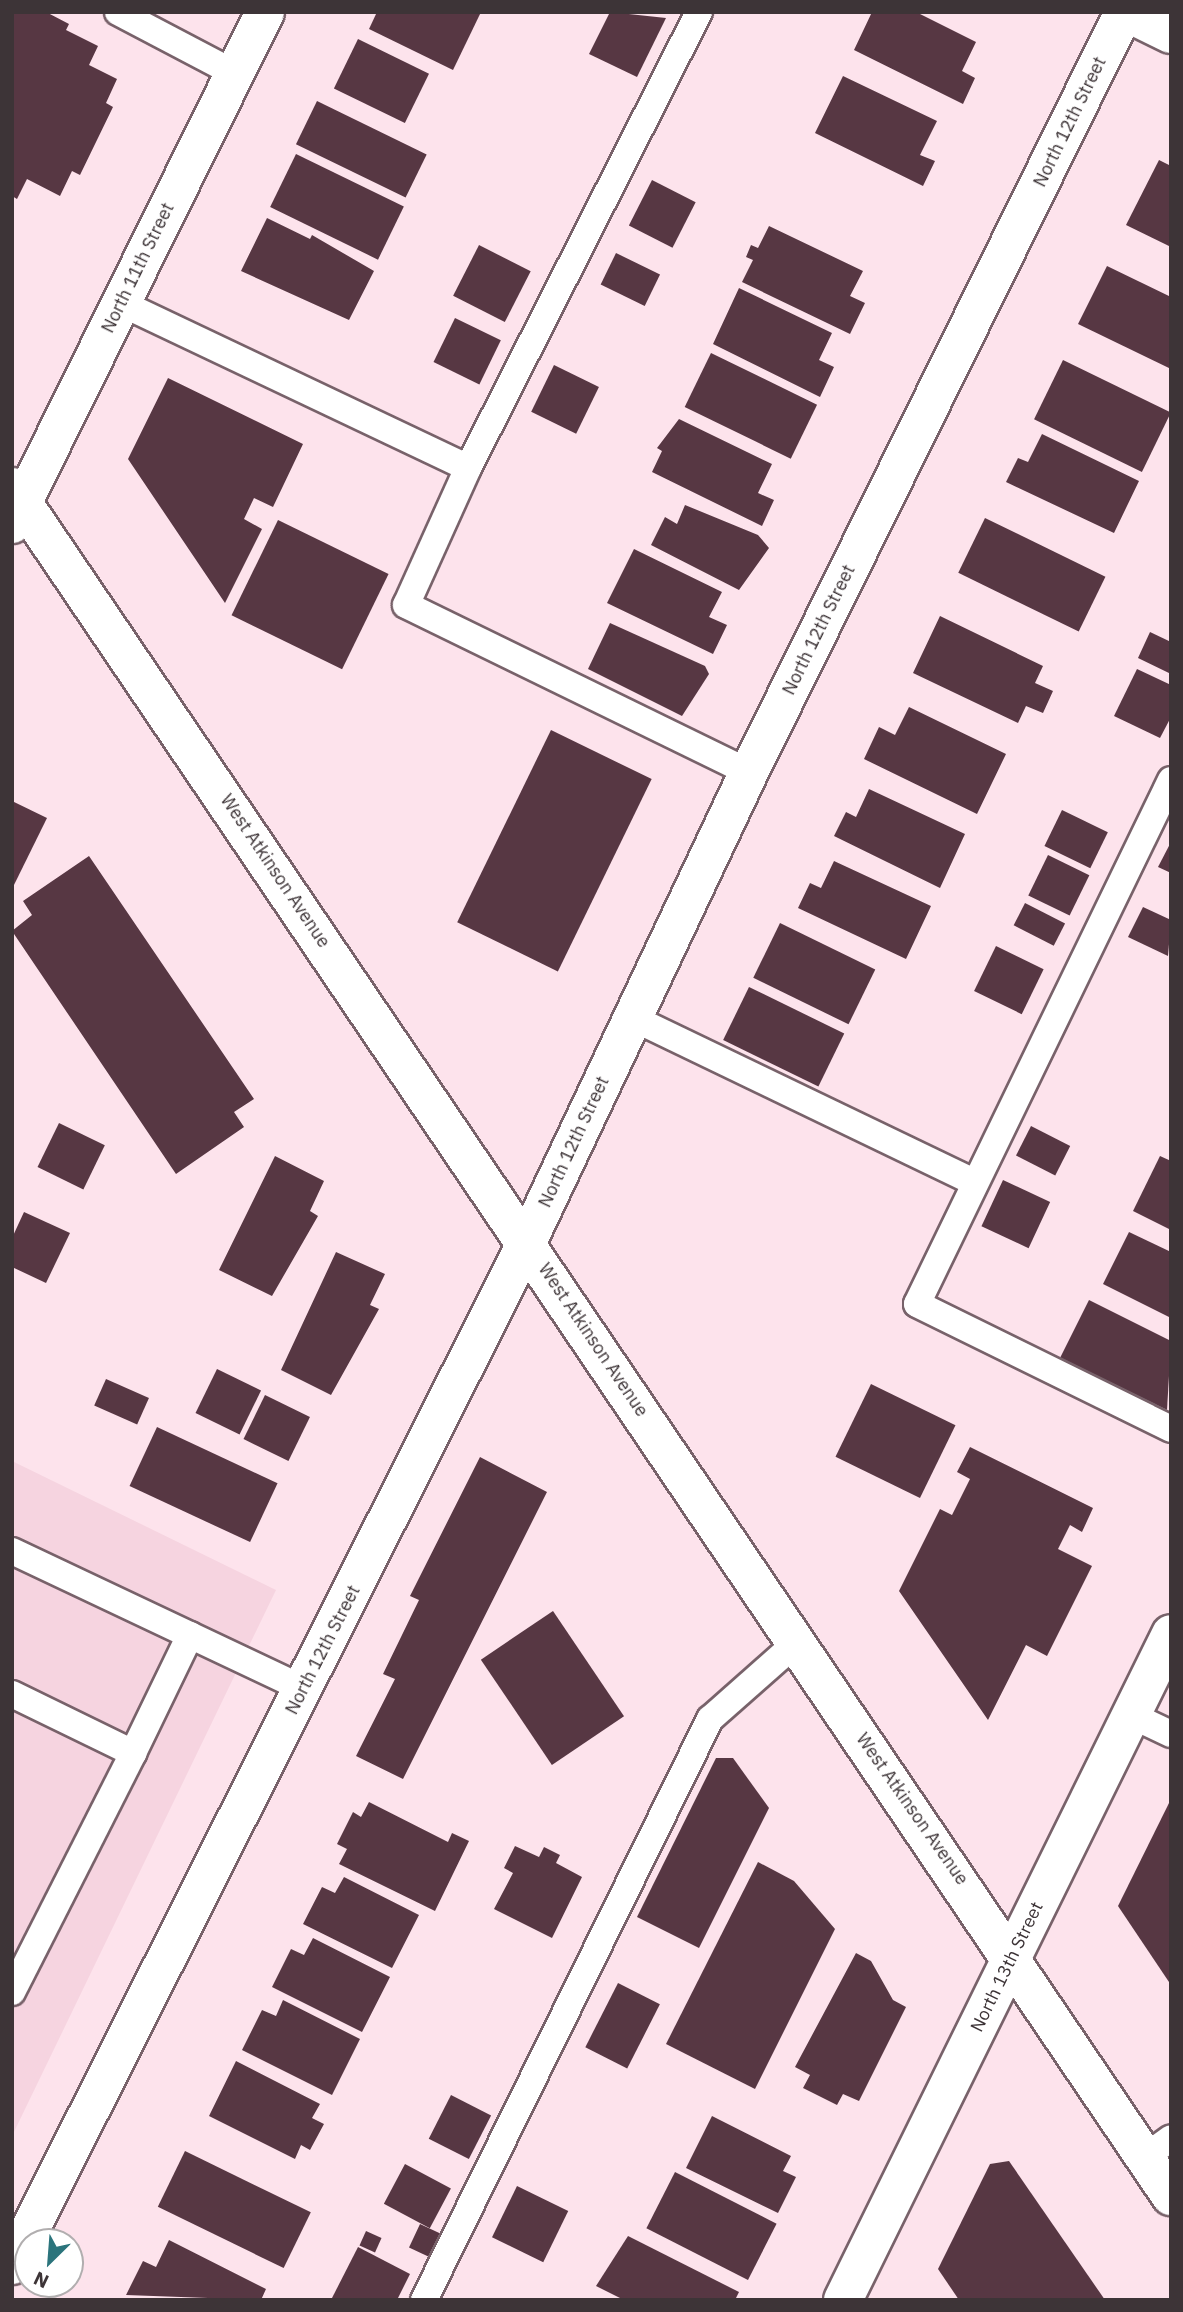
<!DOCTYPE html>
<html>
<head>
<meta charset="utf-8">
<style>
  body { margin:0 }
  #map { position:relative; width:1183px; height:2312px; overflow:hidden; background:#fde3ec; font-family:"IBM Plex Sans",sans-serif }
  div>[style] { position:absolute }
  .built>* { inset:0; background:#f6d4e0 }
  .building>* { inset:0; background:#573743; transform-origin:0 0 }
  .roads { filter:drop-shadow(2px 0 #78626a) drop-shadow(-2px 0 #78626a) drop-shadow(0 2px #78626a) drop-shadow(0 -2px #78626a) }
  .service>* { height:26px; margin:-13px; padding:0 13px; transform-origin:13px; border-radius:13px; background:#fff }
  .minor>* { height:38px; margin:-19px; padding:0 19px; transform-origin:19px; border-radius:19px; background:#fff }
  .tertiary>* { height:38px; margin:-19px; padding:0 19px; transform-origin:19px; border-radius:19px; background:#fff }
  span { translate:-50% -50%; white-space:nowrap; text-align:center; line-height:1.15; -webkit-text-stroke:7px #fff; paint-order:stroke }
  .street-label { font-size:18px; color:#3d3437 }
  .frame { position:absolute; inset:0; border:14px solid #3d3437; pointer-events:none }
  .north { position:absolute; left:14px; top:2228px; width:70px; height:70px; box-sizing:border-box; background:#fff; border:2px solid #b1aeaf; border-radius:50%; rotate:205deg; font-size:19px; font-weight:700; line-height:28px; text-align:center; color:#3d3437 }
  .north::after { content:''; display:block; margin:auto; width:24px; height:32px; background:#2b747c; clip-path:polygon(50% 0,100% 100%,50% 72%,0 100%) }
</style>
</head>
<body>
<div id="map">
  <div class="built">
    <i style="clip-path:polygon(12px 1461px,276px 1590px,12px 2136px)"></i>
  </div>
  <div class="building">
    <i style="clip-path:polygon(12px 12px,46px 12px,69px 24px,66px 30px,98px 46px,89px 65px,117px 79px,106px 103px,113px 107px,80px 175px,72px 171px,60px 196px,27px 179px,17px 199px,12px 196px)"></i>
    <i style="clip-path:polygon(377px 12px,481px 12px,453px 70px,369px 29px)"></i>
    <i style="clip-path:polygon(610px 12px,666px 18px,637px 77px,589px 54px)"></i>
    <i style="clip-path:polygon(872px 12px,916px 12px,976px 42px,962px 71px,975px 78px,963px 104px,854px 50px)"></i>
    <i style="left:358px;top:39px;width:79px;height:55px;rotate:26deg"></i>
    <i style="clip-path:polygon(843px 76px,937px 121px,920px 155px,935px 161px,923px 186px,815px 133px)"></i>
    <i style="left:317px;top:101px;width:122px;height:48px;rotate:26deg"></i>
    <i style="left:296px;top:154px;width:120px;height:59px;rotate:26deg"></i>
    <i style="clip-path:polygon(1159px 160px,1171px 166px,1171px 247px,1126px 225px)"></i>
    <i style="left:652px;top:180px;width:49px;height:51px;rotate:27deg"></i>
    <i style="clip-path:polygon(267px 218px,310px 239px,312px 235px,374px 271px,349px 320px,241px 271px)"></i>
    <i style="clip-path:polygon(769px 226px,863px 271px,850px 296px,865px 303px,850px 334px,742px 282px,753px 260px,746px 257px,751px 245px,758px 248px)"></i>
    <i style="left:479px;top:245px;width:58px;height:57px;rotate:27deg"></i>
    <i style="left:616px;top:253px;width:49px;height:35px;rotate:26deg"></i>
    <i style="clip-path:polygon(1107px 266px,1171px 297px,1171px 369px,1078px 324px)"></i>
    <i style="clip-path:polygon(739px 288px,832px 333px,819px 360px,834px 367px,820px 397px,713px 344px)"></i>
    <i style="left:455px;top:318px;width:51px;height:49px;rotate:26deg"></i>
    <i style="left:711px;top:353px;width:118px;height:60px;rotate:26deg"></i>
    <i style="left:1063px;top:360px;width:120px;height:66px;rotate:26deg"></i>
    <i style="left:554px;top:365px;width:50px;height:52px;rotate:26deg"></i>
    <i style="clip-path:polygon(168px 378px,303px 444px,273px 507px,254px 498px,244px 519px,262px 529px,225px 603px,128px 459px)"></i>
    <i style="clip-path:polygon(679px 419px,772px 464px,758px 493px,774px 500px,762px 526px,652px 472px,662px 451px,657px 448px)"></i>
    <i style="clip-path:polygon(1042px 434px,1139px 481px,1114px 533px,1006px 482px,1018px 458px,1028px 462px)"></i>
    <i style="clip-path:polygon(685px 505px,758px 535px,769px 548px,739px 590px,651px 545px,665px 517px,677px 524px)"></i>
    <i style="left:985px;top:518px;width:134px;height:61px;rotate:26deg"></i>
    <i style="left:278px;top:520px;width:123px;height:106px;rotate:26deg"></i>
    <i style="clip-path:polygon(634px 549px,722px 592px,709px 617px,727px 625px,713px 654px,607px 603px)"></i>
    <i style="clip-path:polygon(940px 616px,1043px 666px,1035px 683px,1053px 691px,1043px 713px,1026px 706px,1018px 723px,913px 673px)"></i>
    <i style="clip-path:polygon(610px 623px,705px 666px,709px 674px,682px 716px,588px 669px)"></i>
    <i style="clip-path:polygon(1150px 632px,1171px 642px,1171px 674px,1138px 658px)"></i>
    <i style="clip-path:polygon(1137px 669px,1171px 685px,1171px 717px,1160px 738px,1114px 716px)"></i>
    <i style="clip-path:polygon(909px 707px,1006px 754px,977px 814px,864px 759px,879px 727px,895px 735px)"></i>
    <i style="left:551px;top:730px;width:112px;height:214px;rotate:26deg"></i>
    <i style="clip-path:polygon(869px 789px,965px 834px,940px 888px,834px 836px,846px 812px,856px 817px)"></i>
    <i style="clip-path:polygon(12px 801px,47px 818px,12px 889px)"></i>
    <i style="left:1062px;top:810px;width:51px;height:40px;rotate:26deg"></i>
    <i style="clip-path:polygon(1171px 842px,1171px 873px,1158px 867px)"></i>
    <i style="left:1048px;top:855px;width:46px;height:45px;rotate:26deg"></i>
    <i style="clip-path:polygon(89px 856px,254px 1099px,234px 1112px,244px 1127px,176px 1174px,12px 931px,32px 915px,23px 901px)"></i>
    <i style="clip-path:polygon(834px 861px,931px 906px,906px 959px,798px 908px,810px 883px,821px 888px)"></i>
    <i style="left:1025px;top:903px;width:45px;height:25px;rotate:27deg"></i>
    <i style="clip-path:polygon(1143px 907px,1171px 920px,1168px 956px,1128px 937px)"></i>
    <i style="left:780px;top:923px;width:106px;height:61px;rotate:26deg"></i>
    <i style="left:996px;top:946px;width:53px;height:50px;rotate:26deg"></i>
    <i style="left:749px;top:987px;width:106px;height:59px;rotate:26deg"></i>
    <i style="left:59px;top:1123px;width:51px;height:49px;rotate:26deg"></i>
    <i style="left:1031px;top:1126px;width:44px;height:33px;rotate:27deg"></i>
    <i style="clip-path:polygon(275px 1156px,324px 1181px,310px 1211px,318px 1216px,272px 1296px,219px 1270px)"></i>
    <i style="clip-path:polygon(1160px 1156px,1171px 1161px,1171px 1230px,1133px 1211px)"></i>
    <i style="left:1003px;top:1180px;width:52px;height:51px;rotate:25deg"></i>
    <i style="clip-path:polygon(24px 1212px,70px 1233px,46px 1283px,12px 1267px,12px 1238px)"></i>
    <i style="clip-path:polygon(1129px 1232px,1171px 1252px,1171px 1318px,1103px 1284px)"></i>
    <i style="clip-path:polygon(336px 1252px,385px 1274px,370px 1305px,379px 1309px,331px 1395px,281px 1370px)"></i>
    <i style="clip-path:polygon(1089px 1300px,1171px 1341px,1167px 1410px,1060px 1358px)"></i>
    <i style="left:217px;top:1369px;width:49px;height:49px;rotate:26deg"></i>
    <i style="left:106px;top:1379px;width:47px;height:29px;rotate:24deg"></i>
    <i style="left:871px;top:1384px;width:94px;height:81px;rotate:26deg"></i>
    <i style="left:265px;top:1395px;width:50px;height:49px;rotate:26deg"></i>
    <i style="left:157px;top:1427px;width:133px;height:65px;rotate:25deg"></i>
    <i style="clip-path:polygon(970px 1447px,1093px 1508px,1082px 1532px,1070px 1525px,1058px 1549px,1092px 1566px,1047px 1656px,1026px 1645px,988px 1720px,899px 1591px,940px 1509px,952px 1515px,970px 1479px,957px 1472px)"></i>
    <i style="clip-path:polygon(480px 1457px,547px 1492px,403px 1779px,356px 1756px,395px 1679px,383px 1674px,419px 1600px,410px 1596px)"></i>
    <i style="left:553px;top:1611px;width:127px;height:87px;rotate:56deg"></i>
    <i style="clip-path:polygon(716px 1758px,733px 1758px,769px 1808px,699px 1948px,637px 1917px)"></i>
    <i style="clip-path:polygon(1171px 1799px,1171px 1985px,1118px 1906px)"></i>
    <i style="clip-path:polygon(369px 1802px,448px 1842px,452px 1833px,469px 1841px,435px 1911px,339px 1864px,347px 1849px,337px 1844px,353px 1812px,361px 1817px)"></i>
    <i style="clip-path:polygon(515px 1846px,539px 1857px,544px 1847px,560px 1855px,556px 1863px,582px 1877px,552px 1938px,494px 1909px,513px 1873px,504px 1868px)"></i>
    <i style="clip-path:polygon(758px 1862px,794px 1881px,835px 1929px,755px 2089px,666px 2044px)"></i>
    <i style="clip-path:polygon(344px 1877px,419px 1915px,392px 1968px,303px 1924px,322px 1887px,335px 1893px)"></i>
    <i style="clip-path:polygon(313px 1938px,390px 1977px,362px 2032px,272px 1987px,291px 1949px,304px 1955px)"></i>
    <i style="clip-path:polygon(856px 1953px,871px 1961px,893px 2000px,906px 2007px,859px 2101px,843px 2094px,837px 2105px,803px 2088px,810px 2075px,795px 2067px)"></i>
    <i style="left:618px;top:1983px;width:47px;height:72px;rotate:27deg"></i>
    <i style="clip-path:polygon(283px 2000px,360px 2039px,332px 2095px,242px 2050px,262px 2010px,276px 2016px)"></i>
    <i style="clip-path:polygon(236px 2061px,320px 2104px,312px 2118px,324px 2124px,310px 2150px,301px 2145px,295px 2159px,209px 2116px)"></i>
    <i style="left:451px;top:2095px;width:45px;height:49px;rotate:27deg"></i>
    <i style="clip-path:polygon(712px 2116px,791px 2156px,783px 2171px,796px 2177px,778px 2213px,686px 2168px)"></i>
    <i style="left:185px;top:2151px;width:140px;height:62px;rotate:26deg"></i>
    <i style="clip-path:polygon(1009px 2161px,1105px 2300px,959px 2300px,938px 2269px,990px 2164px)"></i>
    <i style="left:405px;top:2164px;width:52px;height:45px;rotate:28deg"></i>
    <i style="left:675px;top:2172px;width:114px;height:63px;rotate:27deg"></i>
    <i style="left:517px;top:2186px;width:57px;height:57px;rotate:26deg"></i>
    <i style="left:420px;top:2224px;width:23px;height:26px;rotate:25deg"></i>
    <i style="left:366px;top:2231px;width:17px;height:16px;rotate:24deg"></i>
    <i style="clip-path:polygon(628px 2236px,739px 2292px,735px 2300px,624px 2300px,596px 2286px)"></i>
    <i style="clip-path:polygon(169px 2240px,266px 2289px,261px 2300px,126px 2295px,143px 2261px,156px 2267px)"></i>
    <i style="clip-path:polygon(358px 2247px,410px 2274px,397px 2300px,332px 2298px)"></i>
  </div>
  <div class="roads">
    <div class="service">
      <i style="left:118px;top:12px;width:131px;rotate:27.7deg"></i>
      <i style="left:699px;top:12px;width:511px;rotate:116.87deg"></i>
      <i style="left:468px;top:468px;width:150px;rotate:114.3deg"></i>
      <i style="left:406px;top:605px;width:381px;rotate:26deg"></i>
      <i style="left:121px;top:303px;width:384px;rotate:25.4deg"></i>
      <i style="left:1171px;top:780px;width:582px;rotate:115.86deg"></i>
      <i style="left:917px;top:1304px;width:283px;rotate:26.2deg"></i>
      <i style="left:633px;top:1018px;width:378px;rotate:25.7deg"></i>
      <i style="left:12px;top:1551px;width:323px;rotate:25.3deg"></i>
      <i style="left:12px;top:1694px;width:135px;rotate:26deg"></i>
      <i style="left:133px;top:1753px;width:131px;rotate:-64.2deg"></i>
      <i style="left:1131px;top:1715px;width:44px;rotate:25.4deg"></i>
      <i style="left:12px;top:1992px;width:268px;rotate:-63.1deg"></i>
      <i style="left:1145px;top:2157px;width:32px;rotate:-36deg"></i>
      <i style="left:424px;top:2300px;width:648px;rotate:-63.79deg"></i>
      <i style="left:710px;top:1719px;width:115px;rotate:-41.5deg"></i>
    </div>
    <div class="minor">
      <i style="left:1126px;top:12px;width:50px;rotate:26.1deg"></i>
      <i style="left:12px;top:524px;width:571px;rotate:-63.7deg"></i>
      <i style="left:12px;top:2265px;width:1145px;rotate:-63.28deg"></i>
      <i style="left:527px;top:1242px;width:520px;rotate:-64.72deg"></i>
      <i style="left:749px;top:772px;width:847px;rotate:-63.74deg"></i>
      <i style="left:843px;top:2300px;width:742px;rotate:-63.78deg"></i>
    </div>
    <div class="tertiary">
      <i style="left:12px;top:487px;width:2065px;rotate:55.86deg"></i>
    </div>
  </div>
  <div class="street-label">
    <span style="left:1070px;top:122px;rotate:-64deg">North 12th Street</span>
    <span style="left:138px;top:268px;rotate:-64deg">North 11th Street</span>
    <span style="left:819px;top:630px;rotate:-64deg">North 12th Street</span>
    <span style="left:275px;top:871px;rotate:56deg">West Atkinson Avenue</span>
    <span style="left:574px;top:1142px;rotate:-65deg">North 12th Street</span>
    <span style="left:593px;top:1340px;rotate:56deg">West Atkinson Avenue</span>
    <span style="left:323px;top:1650px;rotate:-63deg">North 12th Street</span>
    <span style="left:912px;top:1809px;rotate:55deg">West Atkinson Avenue</span>
    <span style="left:1007px;top:1967px;rotate:-64deg">North 13th Street</span>
  </div>
  <div class="frame"></div>
  <div class="north">N</div>
</div>
</body>
</html>
